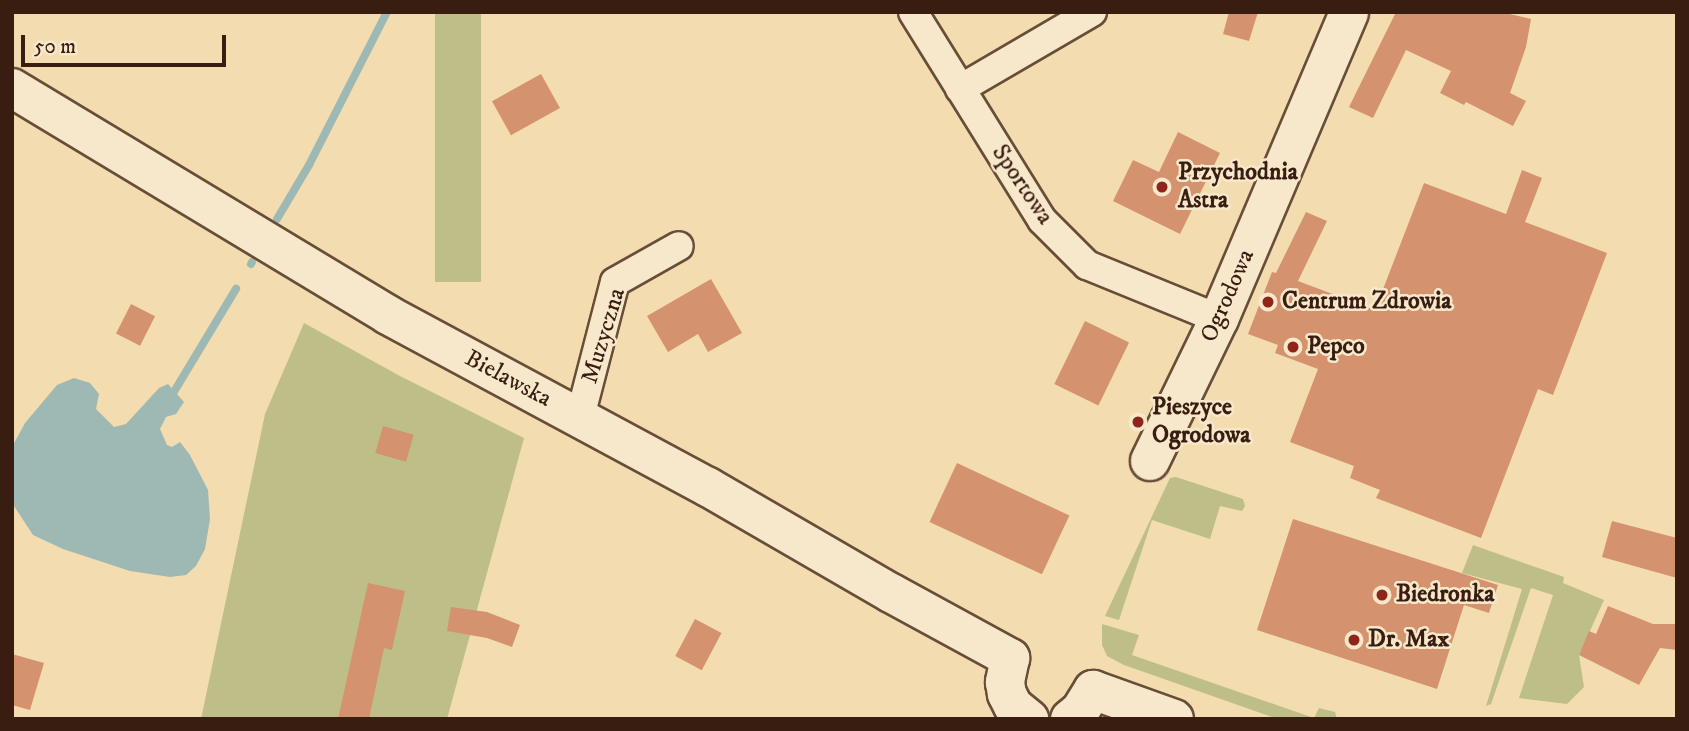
<!DOCTYPE html>
<html>
<head>
<meta charset="utf-8">
<style>
  body { margin:0 }
  #map { position:relative; width:1689px; height:731px; overflow:hidden; background:#f3dcaf; font-family:"IM FELL DW Pica",serif }
  div>[style] { position:absolute }
  .green>* { inset:0; background:#bebf88; transform-origin:0 0 }
  .water>* { inset:0; background:#9eb9b4 }
  .stream>* { height:8px; margin:-4px; padding:0 4px; transform-origin:4px; border-radius:4px; background:#9eb9b4 }
  .building>* { inset:0; background:#d4926f; transform-origin:0 0 }
  .roads { filter:drop-shadow(2px 0 #684d38) drop-shadow(-2px 0 #684d38) drop-shadow(0 2px #684d38) drop-shadow(0 -2px #684d38) }
  .street>* { height:28px; margin:-14px; padding:0 14px; transform-origin:14px; border-radius:14px; background:#f7e8cb }
  .secondary>* { height:38px; margin:-19px; padding:0 19px; transform-origin:19px; border-radius:19px; background:#f7e8cb }
  .dots>* { width:19px; height:19px; translate:-50% -50%; box-sizing:border-box; border:4px solid #f7e8cb; border-radius:50% }
  span { translate:-50% -50%; white-space:nowrap; text-align:center; line-height:1.15; -webkit-text-stroke:5px #f7e8cb; paint-order:stroke }
  .poi-label { font-size:24px; color:#391d11; font-weight:700 }
  .left { translate:0 -50%; text-align:left }
  .street-label { font-size:24px; color:#391d11 }
  .frame { position:absolute; inset:0; border:14px solid #391d11; pointer-events:none }
  .scale { position:absolute; left:21px; top:35px; width:205px; height:32px; box-sizing:border-box; border:4px solid #391d11; border-top:0; padding-left:9px; font-size:21px; line-height:24px; white-space:nowrap; color:#391d11; -webkit-text-stroke:5px #f7e8cb; paint-order:stroke }
</style>
</head>
<body>
<div id="map">
  <div class="green">
    <i style="left:435px;top:12px;width:46px;height:270px"></i>
    <i style="clip-path:polygon(304px 323px,400px 376px,524px 438px,447px 719px,201px 719px,265px 414px)"></i>
    <i style="clip-path:polygon(1176px 477px,1243px 499px,1245px 506px,1242px 511px,1220px 506px,1210px 539px,1152px 520px,1119px 620px,1105px 616px,1170px 478px)"></i>
    <i style="clip-path:polygon(1473px 545px,1564px 577px,1563px 583px,1604px 600px,1579px 655px,1584px 687px,1567px 704px,1519px 698px,1553px 595px,1531px 588px,1491px 704px,1486px 706px,1522px 589px,1462px 573px)"></i>
    <i style="clip-path:polygon(1102px 624px,1139px 635px,1132px 655px,1314px 718px,1319px 708px,1335px 712px,1337px 719px,1278px 719px,1124px 665px,1107px 656px,1102px 645px)"></i>
  </div>
  <div class="water">
    <i style="clip-path:polygon(74px 378px,90px 383px,99px 394px,96px 409px,114px 427px,126px 424px,159px 388px,168px 384px,184px 402px,176px 414px,166px 417px,160px 429px,167px 445px,172px 447px,180px 442px,190px 455px,208px 490px,210px 519px,205px 549px,196px 566px,186px 575px,170px 577px,130px 571px,63px 549px,33px 535px,12px 503px,12px 447px,25px 423px,57px 385px)"></i>
  </div>
  <div class="stream">
    <i style="left:277px;top:219px;width:63px;rotate:-59.3deg"></i>
    <i style="left:309px;top:165px;width:172px;rotate:-63deg"></i>
    <i style="left:251px;top:264px;width:2px;rotate:-63deg"></i>
    <i style="left:169px;top:400px;width:130px;rotate:-58.9deg"></i>
  </div>
  <div class="building">
    <i style="clip-path:polygon(1229px 12px,1258px 12px,1249px 41px,1223px 34px)"></i>
    <i style="clip-path:polygon(1396px 12px,1501px 12px,1531px 19px,1526px 47px,1510px 93px,1526px 101px,1513px 126px,1466px 102px,1464px 105px,1440px 93px,1451px 71px,1406px 50px,1373px 118px,1349px 107px)"></i>
    <i style="left:541px;top:74px;width:39px;height:56px;rotate:61deg"></i>
    <i style="clip-path:polygon(1178px 132px,1220px 153px,1180px 234px,1113px 201px,1133px 160px,1159px 172px)"></i>
    <i style="clip-path:polygon(1522px 170px,1542px 178px,1525px 222px,1607px 253px,1553px 395px,1538px 389px,1481px 538px,1376px 498px,1380px 490px,1350px 478px,1354px 466px,1290px 442px,1318px 369px,1275px 353px,1278px 345px,1248px 334px,1272px 272px,1276px 273px,1306px 212px,1327px 221px,1298px 281px,1375px 310px,1424px 183px,1506px 214px)"></i>
    <i style="clip-path:polygon(711px 279px,742px 333px,708px 352px,698px 334px,668px 352px,647px 316px)"></i>
    <i style="left:131px;top:304px;width:27px;height:33px;rotate:27deg"></i>
    <i style="left:1085px;top:321px;width:49px;height:70px;rotate:26deg"></i>
    <i style="left:383px;top:426px;width:32px;height:28px;rotate:16deg"></i>
    <i style="left:957px;top:463px;width:124px;height:65px;rotate:25deg"></i>
    <i style="clip-path:polygon(1293px 519px,1498px 585px,1489px 613px,1464px 605px,1437px 689px,1257px 630px)"></i>
    <i style="clip-path:polygon(1612px 521px,1677px 538px,1677px 578px,1602px 557px)"></i>
    <i style="clip-path:polygon(368px 583px,405px 591px,392px 650px,384px 648px,369px 719px,338px 719px)"></i>
    <i style="clip-path:polygon(1608px 606px,1653px 624px,1677px 624px,1677px 650px,1660px 648px,1639px 685px,1579px 655px,1589px 631px,1596px 634px)"></i>
    <i style="clip-path:polygon(451px 607px,487px 612px,520px 625px,512px 647px,487px 638px,447px 631px)"></i>
    <i style="left:695px;top:619px;width:30px;height:42px;rotate:28deg"></i>
    <i style="clip-path:polygon(12px 654px,44px 663px,30px 710px,12px 705px)"></i>
  </div>
  <div class="roads">
    <div class="street">
      <i style="left:913px;top:12px;width:245px;rotate:58.2deg"></i>
      <i style="left:1042px;top:220px;width:64px;rotate:45deg"></i>
      <i style="left:1087px;top:265px;width:143px;rotate:22.2deg"></i>
      <i style="left:960px;top:89px;width:153px;rotate:-30.3deg"></i>
      <i style="left:580px;top:417px;width:139px;rotate:-75.5deg"></i>
      <i style="left:615px;top:282px;width:73px;rotate:-29.4deg"></i>
    </div>
    <div class="secondary">
      <i style="left:12px;top:88px;width:439px;rotate:31.1deg"></i>
      <i style="left:388px;top:315px;width:363px;rotate:28.3deg"></i>
      <i style="left:708px;top:487px;width:211px;rotate:30.1deg"></i>
      <i style="left:891px;top:593px;width:136px;rotate:28.6deg"></i>
      <i style="left:1010px;top:658px;width:25px;rotate:102deg"></i>
      <i style="left:1005px;top:682px;width:12px;rotate:81deg"></i>
      <i style="left:1007px;top:694px;width:13px;rotate:63deg"></i>
      <i style="left:1013px;top:706px;width:21px;rotate:39deg"></i>
      <i style="left:1150px;top:461px;width:158px;rotate:-64.1deg"></i>
      <i style="left:1219px;top:319px;width:333px;rotate:-67deg"></i>
      <i style="left:1070px;top:719px;width:13px;rotate:-39deg"></i>
      <i style="left:1080px;top:711px;width:25px;rotate:-58deg"></i>
      <i style="left:1093px;top:690px;width:86px;rotate:19.7deg"></i>
    </div>
  </div>
  <div class="dots">
    <i style="left:1162px;top:187px;background:#8f2418"></i>
    <i style="left:1268px;top:302px;background:#8f2418"></i>
    <i style="left:1293px;top:347px;background:#8f2418"></i>
    <i style="left:1138px;top:422px;background:#8f2418"></i>
    <i style="left:1382px;top:595px;background:#8f2418"></i>
    <i style="left:1354px;top:640px;background:#8f2418"></i>
  </div>
  <div class="poi-label">
    <span class="left" style="left:1178px;top:187px">Przychodnia<br>Astra</span>
    <span class="left" style="left:1282px;top:302px">Centrum Zdrowia</span>
    <span class="left" style="left:1307px;top:347px">Pepco</span>
    <span class="left" style="left:1152px;top:422px">Pieszyce<br>Ogrodowa</span>
    <span class="left" style="left:1396px;top:595px">Biedronka</span>
    <span class="left" style="left:1368px;top:640px">Dr. Max</span>
  </div>
  <div class="street-label">
    <span style="left:1022px;top:185px;rotate:56deg">Sportowa</span>
    <span style="left:1228px;top:296px;rotate:-66deg">Ogrodowa</span>
    <span style="left:604px;top:336px;rotate:-73deg">Muzyczna</span>
    <span style="left:508px;top:379px;rotate:28deg">Bielawska</span>
  </div>
  <div class="frame"></div>
  <div class="scale">50 m</div>
</div>
</body>
</html>
